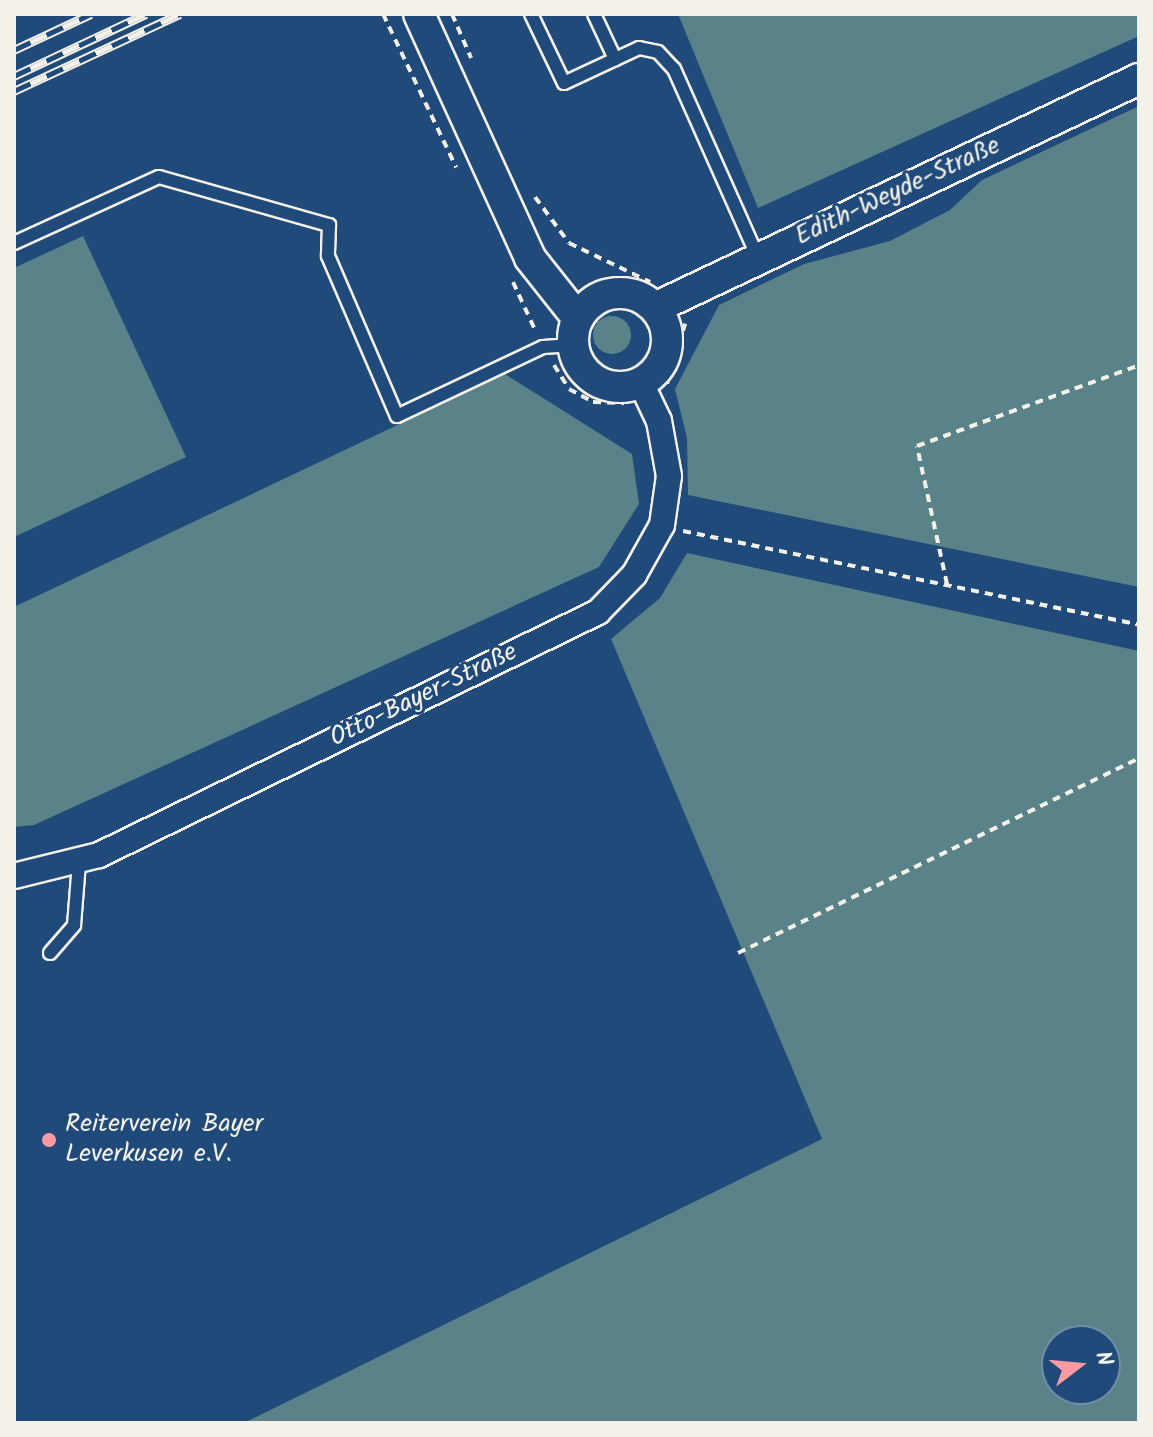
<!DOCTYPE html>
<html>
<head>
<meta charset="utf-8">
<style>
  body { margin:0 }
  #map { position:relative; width:1153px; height:1437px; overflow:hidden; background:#1f4a7a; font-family:Kalam,sans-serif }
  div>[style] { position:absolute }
  .green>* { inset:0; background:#5a8289 }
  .round { border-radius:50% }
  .path>* { height:4px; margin-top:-2px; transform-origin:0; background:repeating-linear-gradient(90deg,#f4f1e8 0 8px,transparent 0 14px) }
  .roads { filter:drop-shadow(2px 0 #f4f1e8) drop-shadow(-2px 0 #f4f1e8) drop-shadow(0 2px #f4f1e8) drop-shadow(0 -2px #f4f1e8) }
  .service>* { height:12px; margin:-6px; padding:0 6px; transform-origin:6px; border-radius:6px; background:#1f4a7a }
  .minor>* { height:24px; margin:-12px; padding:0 12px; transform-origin:12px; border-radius:12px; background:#1f4a7a }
  .tertiary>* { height:30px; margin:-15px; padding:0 15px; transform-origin:15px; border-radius:15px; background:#1f4a7a }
  .tertiary>.ring { margin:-15px; padding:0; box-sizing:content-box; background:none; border:30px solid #1f4a7a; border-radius:50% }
  .rail>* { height:9px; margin-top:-4.5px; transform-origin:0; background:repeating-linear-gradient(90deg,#1f4a7a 0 18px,#f4f1e8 0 36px); box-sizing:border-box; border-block:2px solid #f4f1e8 }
  .dots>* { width:22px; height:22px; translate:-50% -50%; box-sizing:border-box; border:4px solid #1f4a7a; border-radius:50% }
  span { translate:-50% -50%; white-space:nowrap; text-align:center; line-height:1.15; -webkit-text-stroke:6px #1f4a7a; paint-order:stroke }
  .street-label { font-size:26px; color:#f4f1e8 }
  .poi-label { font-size:26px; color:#f4f1e8 }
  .left { translate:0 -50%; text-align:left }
  .frame { position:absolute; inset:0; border:16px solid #f4f1e8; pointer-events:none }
  .north { position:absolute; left:1041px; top:1325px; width:80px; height:80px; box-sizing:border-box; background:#1f4a7a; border:2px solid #748da6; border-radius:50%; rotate:74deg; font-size:22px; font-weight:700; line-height:32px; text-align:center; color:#f4f1e8 }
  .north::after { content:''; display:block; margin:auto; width:28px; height:36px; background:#ff9aa2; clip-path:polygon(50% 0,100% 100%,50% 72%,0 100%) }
</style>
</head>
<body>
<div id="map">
  <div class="green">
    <i style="clip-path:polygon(678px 14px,1139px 14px,1139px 36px,758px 208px)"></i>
    <i style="clip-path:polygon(1139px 106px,1139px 587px,688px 495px,687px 438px,675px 389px,719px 305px,804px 264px,890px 241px,950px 210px,982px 180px)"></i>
    <i style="clip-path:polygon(83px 236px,186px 457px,14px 537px,14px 268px)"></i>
    <i class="round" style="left:593px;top:316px;width:38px;height:38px"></i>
    <i style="clip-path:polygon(505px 374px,632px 454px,639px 504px,599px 567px,34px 825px,14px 827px,14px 607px)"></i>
    <i style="clip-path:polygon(evenodd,687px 553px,1139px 651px,1139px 1423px,244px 1423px,822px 1139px,611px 639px,660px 598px,687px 553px,1057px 1341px,1105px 1341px,1105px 1389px,1057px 1389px,1057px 1341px)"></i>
  </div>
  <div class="path">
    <i style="left:383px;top:14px;width:170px;rotate:64.5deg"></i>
    <i style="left:452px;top:14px;width:48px;rotate:66.6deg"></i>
    <i style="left:535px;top:197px;width:57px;rotate:53.5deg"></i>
    <i style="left:569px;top:243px;width:90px;rotate:25.7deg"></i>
    <i style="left:513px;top:282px;width:55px;rotate:65.3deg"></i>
    <i style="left:554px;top:365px;width:28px;rotate:58deg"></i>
    <i style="left:569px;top:389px;width:27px;rotate:28deg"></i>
    <i style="left:593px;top:402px;width:31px;rotate:2deg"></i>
    <i style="left:667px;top:384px;width:63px;rotate:-73.3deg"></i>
    <i style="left:683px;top:531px;width:466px;rotate:11.6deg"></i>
    <i style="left:947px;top:584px;width:141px;rotate:-102.3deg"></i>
    <i style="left:917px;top:446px;width:236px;rotate:-20deg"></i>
    <i style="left:738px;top:953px;width:446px;rotate:-25.9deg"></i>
  </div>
  <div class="roads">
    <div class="service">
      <i style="left:531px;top:14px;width:76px;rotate:64.4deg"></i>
      <i style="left:564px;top:83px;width:83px;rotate:-25deg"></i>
      <i style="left:639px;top:48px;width:19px;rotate:12deg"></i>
      <i style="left:658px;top:52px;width:23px;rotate:47deg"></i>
      <i style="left:674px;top:69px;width:207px;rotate:66deg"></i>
      <i style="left:594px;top:14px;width:50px;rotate:65deg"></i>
      <i style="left:14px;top:243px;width:159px;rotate:-24.5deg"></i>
      <i style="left:159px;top:177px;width:177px;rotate:15.8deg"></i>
      <i style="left:329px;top:225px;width:31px;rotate:92deg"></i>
      <i style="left:328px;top:256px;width:174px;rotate:66.7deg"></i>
      <i style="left:397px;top:416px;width:161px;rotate:-25.3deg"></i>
      <i style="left:543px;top:347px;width:30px;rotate:-4deg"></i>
      <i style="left:50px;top:953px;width:37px;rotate:-49deg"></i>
      <i style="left:74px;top:925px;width:62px;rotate:-85.4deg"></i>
    </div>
    <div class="minor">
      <i style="left:14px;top:876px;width:88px;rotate:-13.9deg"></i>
      <i style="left:99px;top:855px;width:555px;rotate:-25.96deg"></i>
      <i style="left:598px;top:612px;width:52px;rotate:-45.8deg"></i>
      <i style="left:634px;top:575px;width:57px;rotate:-60.8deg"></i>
      <i style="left:662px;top:525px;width:49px;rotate:-81.9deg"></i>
      <i style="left:669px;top:476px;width:56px;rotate:-100.3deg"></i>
      <i style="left:659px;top:421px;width:42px;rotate:-115.3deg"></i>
    </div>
    <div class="tertiary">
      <i style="left:419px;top:14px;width:268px;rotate:65.5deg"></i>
      <i style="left:530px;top:258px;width:74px;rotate:51.6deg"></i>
      <i class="ring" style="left:573px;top:293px;width:64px;height:64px"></i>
      <i style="left:657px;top:307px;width:533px;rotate:-25.32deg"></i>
    </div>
  </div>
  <div class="rail">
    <i style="left:14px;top:50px;width:85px;rotate:-25.1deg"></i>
    <i style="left:14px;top:76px;width:146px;rotate:-25.2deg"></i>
    <i style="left:14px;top:91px;width:183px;rotate:-24.9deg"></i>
  </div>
  <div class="dots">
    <i style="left:49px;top:1140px;background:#ff9aa2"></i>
  </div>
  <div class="street-label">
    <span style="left:898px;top:192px;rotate:-25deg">Edith-Weyde-Straße</span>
    <span style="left:424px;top:696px;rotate:-26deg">Otto-Bayer-Straße</span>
  </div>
  <div class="poi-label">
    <span class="left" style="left:65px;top:1140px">Reiterverein Bayer<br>Leverkusen e.V.</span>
  </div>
  <div class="frame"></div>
  <div class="north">N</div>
</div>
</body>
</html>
